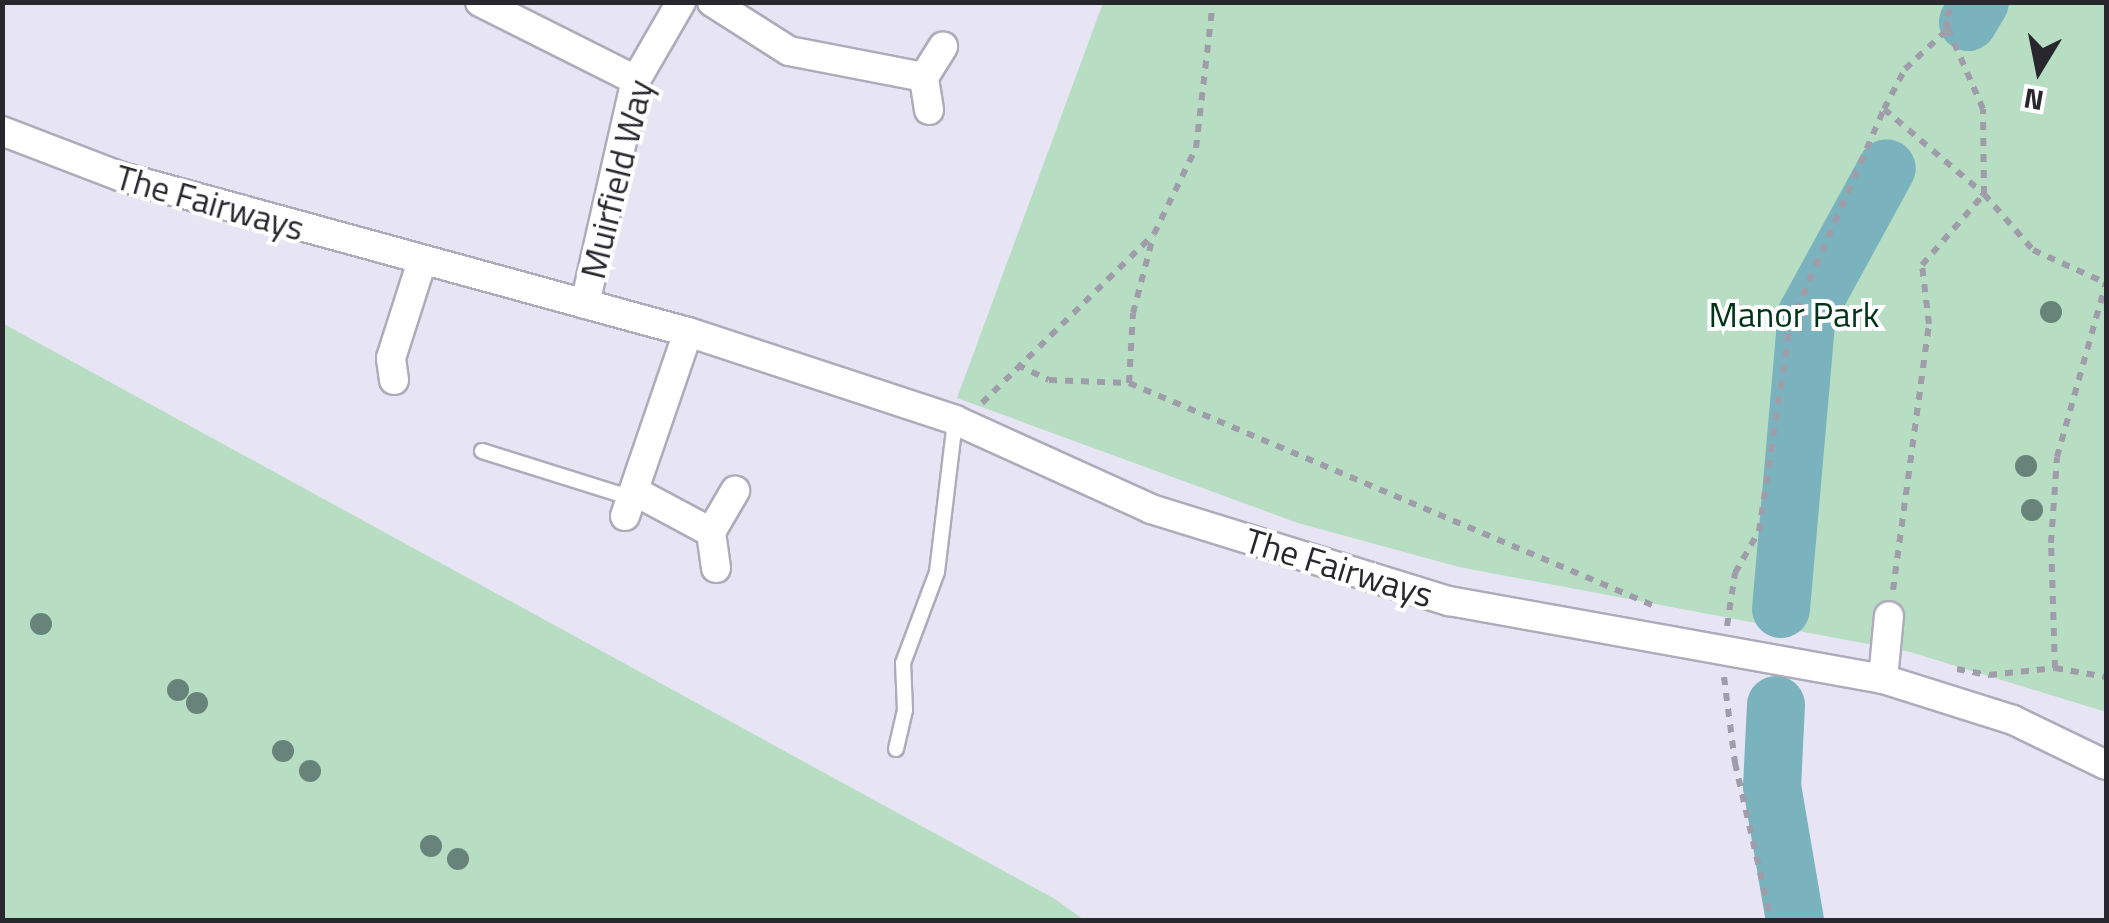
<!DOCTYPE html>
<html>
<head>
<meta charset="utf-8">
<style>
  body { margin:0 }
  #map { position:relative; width:2109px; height:923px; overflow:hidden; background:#e7e5f4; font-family:"Titillium Web",sans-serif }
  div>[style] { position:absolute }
  .green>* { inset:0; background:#b7dec2 }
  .river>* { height:58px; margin:-29px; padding:0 29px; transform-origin:29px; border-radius:29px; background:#7ab2bd }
  .path>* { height:6px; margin-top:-3px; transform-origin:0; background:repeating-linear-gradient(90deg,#9f9da9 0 8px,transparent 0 16px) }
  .roads { filter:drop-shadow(2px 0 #aeabba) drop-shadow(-2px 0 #aeabba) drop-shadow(0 2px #aeabba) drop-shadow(0 -2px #aeabba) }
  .service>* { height:14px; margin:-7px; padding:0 7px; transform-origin:7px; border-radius:7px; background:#fff }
  .minor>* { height:28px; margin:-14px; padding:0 14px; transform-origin:14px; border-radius:14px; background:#fff }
  .trees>* { width:22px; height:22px; margin:-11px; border-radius:50%; background:#68837a }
  span { translate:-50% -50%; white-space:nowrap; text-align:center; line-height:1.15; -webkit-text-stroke:8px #fff; paint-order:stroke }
  .street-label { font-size:35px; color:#28272d }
  .park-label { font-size:35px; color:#003317 }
  .frame { position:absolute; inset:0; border:5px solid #28272d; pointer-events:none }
  .north { position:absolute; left:1989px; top:20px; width:100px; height:100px; -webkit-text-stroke:8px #fff; paint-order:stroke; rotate:190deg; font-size:28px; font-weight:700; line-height:40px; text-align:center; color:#28272d }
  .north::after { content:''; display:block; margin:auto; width:35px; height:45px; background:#28272d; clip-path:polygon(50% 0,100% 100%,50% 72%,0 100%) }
</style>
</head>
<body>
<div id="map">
  <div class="green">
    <i style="clip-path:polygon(1103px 3px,2106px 3px,2106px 712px,1910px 652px,1459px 567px,1298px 523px,957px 398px)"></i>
    <i style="clip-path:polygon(2px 323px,1055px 899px,1084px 920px,3px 920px)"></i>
  </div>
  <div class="river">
    <i style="left:1968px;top:22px;width:23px;rotate:-59deg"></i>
    <i style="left:1781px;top:609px;width:296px;rotate:-85deg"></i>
    <i style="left:1807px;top:314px;width:166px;rotate:-61.3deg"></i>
    <i style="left:1776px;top:705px;width:81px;rotate:92.8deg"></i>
    <i style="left:1772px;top:786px;width:136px;rotate:80.3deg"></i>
  </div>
  <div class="path">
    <i style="left:1884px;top:109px;width:131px;rotate:40.4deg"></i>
    <i style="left:1984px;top:194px;width:74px;rotate:48.8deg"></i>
    <i style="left:2033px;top:250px;width:80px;rotate:24.3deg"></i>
    <i style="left:1017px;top:365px;width:35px;rotate:25deg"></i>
    <i style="left:1049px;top:380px;width:80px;rotate:2.1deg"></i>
    <i style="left:1129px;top:383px;width:574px;rotate:22.99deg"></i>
    <i style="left:1129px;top:383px;width:70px;rotate:-86.7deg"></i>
    <i style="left:1133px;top:313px;width:79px;rotate:-75.3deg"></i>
    <i style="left:982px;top:403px;width:241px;rotate:-44.5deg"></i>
    <i style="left:1154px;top:234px;width:96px;rotate:-64deg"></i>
    <i style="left:1196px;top:148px;width:147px;rotate:-83.4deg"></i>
    <i style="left:1893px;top:590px;width:268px;rotate:-82.3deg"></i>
    <i style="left:1929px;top:324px;width:59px;rotate:-96.8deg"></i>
    <i style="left:1922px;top:265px;width:94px;rotate:-48.9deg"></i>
    <i style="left:1984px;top:194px;width:85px;rotate:-90.7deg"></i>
    <i style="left:1983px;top:109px;width:87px;rotate:-113.6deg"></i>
    <i style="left:1727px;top:626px;width:54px;rotate:-81.4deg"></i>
    <i style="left:1735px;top:573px;width:48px;rotate:-60.3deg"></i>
    <i style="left:1759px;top:531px;width:208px;rotate:-81.4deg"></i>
    <i style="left:1790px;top:325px;width:236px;rotate:-66.5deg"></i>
    <i style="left:1884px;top:109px;width:45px;rotate:-62.3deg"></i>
    <i style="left:1905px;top:69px;width:59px;rotate:-42.9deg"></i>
    <i style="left:1948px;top:29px;width:13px;rotate:-99deg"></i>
    <i style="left:1946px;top:16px;width:18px;rotate:-52deg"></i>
    <i style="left:2055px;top:668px;width:125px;rotate:-91.8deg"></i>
    <i style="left:2051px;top:543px;width:86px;rotate:-86deg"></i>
    <i style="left:2057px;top:457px;width:181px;rotate:-74.3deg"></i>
    <i style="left:1957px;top:669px;width:33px;rotate:11deg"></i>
    <i style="left:1989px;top:675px;width:66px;rotate:-6.1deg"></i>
    <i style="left:2055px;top:668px;width:52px;rotate:10deg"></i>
    <i style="left:1724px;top:677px;width:87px;rotate:82.7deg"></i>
    <i style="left:1735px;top:763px;width:161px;rotate:77.1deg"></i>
  </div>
  <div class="roads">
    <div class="service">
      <i style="left:482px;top:451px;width:157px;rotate:17.4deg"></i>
      <i style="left:896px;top:749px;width:40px;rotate:-77deg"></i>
      <i style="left:905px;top:710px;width:47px;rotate:-92.4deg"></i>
      <i style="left:903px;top:663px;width:97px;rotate:-69.5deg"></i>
      <i style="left:937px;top:572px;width:153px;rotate:-83.2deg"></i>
    </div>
    <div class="minor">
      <i style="left:480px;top:2px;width:174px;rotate:26.6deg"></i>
      <i style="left:712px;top:2px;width:91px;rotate:32.5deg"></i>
      <i style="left:789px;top:51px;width:137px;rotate:10.9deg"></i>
      <i style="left:929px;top:110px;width:33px;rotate:-99deg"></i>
      <i style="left:924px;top:77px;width:36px;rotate:-58deg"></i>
      <i style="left:2px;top:131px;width:129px;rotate:21deg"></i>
      <i style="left:122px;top:177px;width:587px;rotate:15.32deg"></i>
      <i style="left:688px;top:332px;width:281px;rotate:18.2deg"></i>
      <i style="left:955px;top:420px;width:215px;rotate:24.4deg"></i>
      <i style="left:1151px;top:509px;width:312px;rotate:17.2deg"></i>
      <i style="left:1449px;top:601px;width:441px;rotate:10.2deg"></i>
      <i style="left:1883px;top:679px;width:136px;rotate:17.5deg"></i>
      <i style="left:2013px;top:720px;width:103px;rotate:25.8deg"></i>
      <i style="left:585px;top:304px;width:230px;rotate:-77.2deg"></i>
      <i style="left:636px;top:80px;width:90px;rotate:-60deg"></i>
      <i style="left:394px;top:380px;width:22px;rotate:-98deg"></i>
      <i style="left:391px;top:358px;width:99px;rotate:-72.3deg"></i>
      <i style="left:636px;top:492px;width:85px;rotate:28.1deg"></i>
      <i style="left:625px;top:516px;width:194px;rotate:-71.1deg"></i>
      <i style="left:716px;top:568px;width:36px;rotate:-98deg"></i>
      <i style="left:711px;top:532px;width:48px;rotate:-59.7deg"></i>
      <i style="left:1883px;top:679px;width:63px;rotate:-84.6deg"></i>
    </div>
  </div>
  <div class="trees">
    <i style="left:2051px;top:312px"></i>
    <i style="left:2026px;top:466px"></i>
    <i style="left:2032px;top:510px"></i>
    <i style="left:41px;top:624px"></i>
    <i style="left:178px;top:690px"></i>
    <i style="left:197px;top:703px"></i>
    <i style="left:283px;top:751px"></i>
    <i style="left:310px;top:771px"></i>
    <i style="left:431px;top:846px"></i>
    <i style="left:458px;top:859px"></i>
  </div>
  <div class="street-label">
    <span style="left:616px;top:179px;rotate:-76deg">Muirfield Way</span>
    <span style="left:210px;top:202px;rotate:16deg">The Fairways</span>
    <span style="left:1339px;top:567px;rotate:17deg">The Fairways</span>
  </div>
  <div class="park-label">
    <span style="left:1794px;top:314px">Manor Park</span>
  </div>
  <div class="frame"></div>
  <div class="north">N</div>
</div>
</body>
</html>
